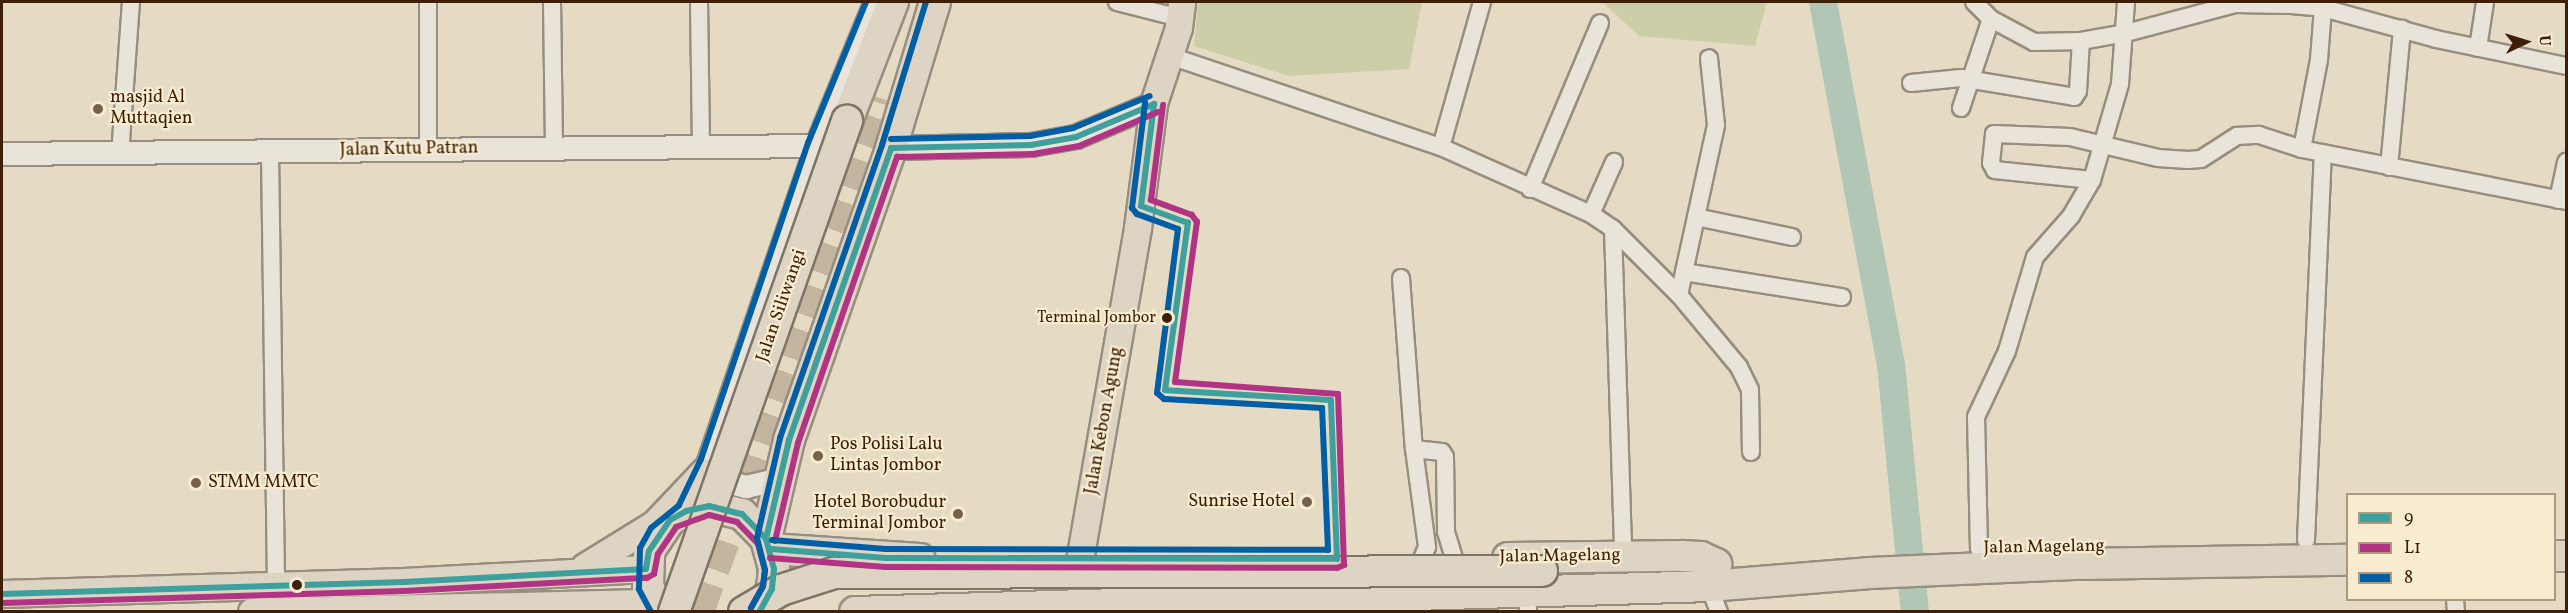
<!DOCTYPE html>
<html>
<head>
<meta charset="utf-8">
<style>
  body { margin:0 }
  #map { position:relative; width:2568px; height:613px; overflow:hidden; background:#e5dbc5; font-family:Vollkorn,serif }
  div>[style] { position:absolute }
  .green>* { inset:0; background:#cccea8 }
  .river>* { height:28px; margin:-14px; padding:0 14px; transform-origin:14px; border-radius:14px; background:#b1c6b4 }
  .highway-tunnel>* { height:30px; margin-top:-15px; transform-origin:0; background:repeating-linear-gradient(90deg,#c3b59f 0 30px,transparent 0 45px) }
  .roads { filter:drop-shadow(2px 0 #978e7f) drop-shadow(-2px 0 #978e7f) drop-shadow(0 2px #978e7f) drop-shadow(0 -2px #978e7f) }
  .street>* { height:16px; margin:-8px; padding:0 8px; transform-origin:8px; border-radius:8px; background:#e9e4d9 }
  .secondary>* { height:22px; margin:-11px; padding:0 11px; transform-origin:11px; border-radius:11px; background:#e9e4d9 }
  .primary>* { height:26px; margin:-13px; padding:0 13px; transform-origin:13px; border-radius:13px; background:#ddd4c4 }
  .highway>* { height:30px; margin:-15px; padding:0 15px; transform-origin:15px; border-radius:15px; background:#ddd4c4 }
  .bridges { filter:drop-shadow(2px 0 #7f7566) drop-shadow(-2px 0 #7f7566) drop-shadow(0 2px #7f7566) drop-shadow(0 -2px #7f7566) }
  .highway-bridge>* { height:30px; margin:-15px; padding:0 15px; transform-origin:15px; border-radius:15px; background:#ddd4c4 }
  .bus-1>* { height:6px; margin:-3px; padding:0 3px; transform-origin:3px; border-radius:3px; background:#3ea09d }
  .bus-2>* { height:6px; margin:-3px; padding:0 3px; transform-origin:3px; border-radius:3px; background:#b03483 }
  .bus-3>* { height:6px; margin:-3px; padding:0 3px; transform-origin:3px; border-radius:3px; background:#005ea5 }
  .dots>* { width:16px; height:16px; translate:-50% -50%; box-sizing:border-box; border:3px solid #f7ebd0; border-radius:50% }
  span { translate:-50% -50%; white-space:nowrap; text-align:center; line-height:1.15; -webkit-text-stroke:4.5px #f7ebd0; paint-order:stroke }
  .bus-label { font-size:16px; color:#3d1f08 }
  .right { translate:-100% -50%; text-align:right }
  .poi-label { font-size:18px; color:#3d1f08 }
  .left { translate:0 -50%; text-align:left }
  .street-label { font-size:18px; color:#3d1f08 }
  .frame { position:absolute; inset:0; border:3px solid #3d1f08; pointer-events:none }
  .legend { position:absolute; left:2346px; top:493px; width:210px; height:108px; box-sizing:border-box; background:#f7ebd0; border:2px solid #ad9980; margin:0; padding:8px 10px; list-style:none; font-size:18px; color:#3d1f08 }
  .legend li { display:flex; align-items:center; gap:12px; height:30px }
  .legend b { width:30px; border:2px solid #ad9980 }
  .north { position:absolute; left:2496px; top:12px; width:60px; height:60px; -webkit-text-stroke:4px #f7ebd0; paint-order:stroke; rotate:86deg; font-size:16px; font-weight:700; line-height:24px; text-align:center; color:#3d1f08 }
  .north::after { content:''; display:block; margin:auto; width:21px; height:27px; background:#3d1f08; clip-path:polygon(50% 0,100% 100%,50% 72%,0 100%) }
</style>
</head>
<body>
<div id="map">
  <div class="green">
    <i style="clip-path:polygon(1198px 2px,1422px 2px,1409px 69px,1289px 76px,1194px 46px)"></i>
    <i style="clip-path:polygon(1602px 2px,1767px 2px,1755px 46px,1639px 36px)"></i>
  </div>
  <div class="river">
    <i style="left:1823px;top:2px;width:368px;rotate:79.4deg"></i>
    <i style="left:1891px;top:364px;width:249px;rotate:84.5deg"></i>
  </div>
  <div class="highway-tunnel">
    <i style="left:699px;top:612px;width:545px;rotate:-69.94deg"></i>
  </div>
  <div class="roads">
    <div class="street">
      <i style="left:428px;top:2px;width:148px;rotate:90deg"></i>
      <i style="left:552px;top:2px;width:146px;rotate:89.2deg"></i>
      <i style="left:699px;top:2px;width:147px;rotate:89.2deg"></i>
      <i style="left:1117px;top:2px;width:65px;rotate:14.3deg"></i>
      <i style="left:1974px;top:2px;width:24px;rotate:45deg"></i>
      <i style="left:1991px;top:19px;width:49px;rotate:28.1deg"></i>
      <i style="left:2034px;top:42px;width:47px;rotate:-1.2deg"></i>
      <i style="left:2081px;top:41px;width:46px;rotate:-10.1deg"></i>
      <i style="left:2126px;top:33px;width:113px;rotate:-14.9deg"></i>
      <i style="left:2235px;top:4px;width:56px;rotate:1deg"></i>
      <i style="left:2291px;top:5px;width:32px;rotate:5deg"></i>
      <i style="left:2323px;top:8px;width:117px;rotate:15.3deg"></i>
      <i style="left:2436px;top:39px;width:133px;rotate:11.7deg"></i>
      <i style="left:2478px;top:48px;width:47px;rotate:-81.3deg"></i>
      <i style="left:1170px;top:56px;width:286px;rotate:18.6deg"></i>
      <i style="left:1441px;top:147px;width:164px;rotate:24.1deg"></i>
      <i style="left:1591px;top:214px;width:27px;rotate:34deg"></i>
      <i style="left:1613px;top:229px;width:93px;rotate:45deg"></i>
      <i style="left:1679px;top:295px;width:94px;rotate:50.2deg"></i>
      <i style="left:1739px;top:367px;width:25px;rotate:64deg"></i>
      <i style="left:1750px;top:390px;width:62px;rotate:89.1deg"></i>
      <i style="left:1911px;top:83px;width:50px;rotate:-5.7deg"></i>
      <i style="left:1961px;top:78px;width:115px;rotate:9.5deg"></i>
      <i style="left:2074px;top:97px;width:7px;rotate:-56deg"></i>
      <i style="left:2078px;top:91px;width:50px;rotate:-86.6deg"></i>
      <i style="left:1961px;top:108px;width:94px;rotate:-71.4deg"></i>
      <i style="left:1441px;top:147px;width:151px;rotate:-74.2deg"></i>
      <i style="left:2302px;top:149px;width:91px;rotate:-79.2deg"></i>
      <i style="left:2319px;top:60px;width:52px;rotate:-85.6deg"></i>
      <i style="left:270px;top:153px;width:433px;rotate:89.2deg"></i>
      <i style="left:120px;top:155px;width:153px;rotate:-85.9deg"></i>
      <i style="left:2389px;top:167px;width:139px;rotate:-84.6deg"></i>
      <i style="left:2092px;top:180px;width:98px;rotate:-174.1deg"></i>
      <i style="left:1995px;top:170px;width:8px;rotate:-120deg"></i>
      <i style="left:1991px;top:163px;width:29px;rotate:-84deg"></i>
      <i style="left:1994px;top:134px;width:76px;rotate:2.3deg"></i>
      <i style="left:2070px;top:137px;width:90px;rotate:13.4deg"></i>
      <i style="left:2158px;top:158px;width:30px;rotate:4deg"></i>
      <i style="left:2188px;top:160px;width:13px;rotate:-4deg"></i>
      <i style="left:2201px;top:159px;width:43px;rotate:-32.6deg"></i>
      <i style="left:2237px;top:136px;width:22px;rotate:-3deg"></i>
      <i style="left:2259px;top:135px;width:45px;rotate:18deg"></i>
      <i style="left:2302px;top:149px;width:269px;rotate:11.1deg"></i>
      <i style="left:1530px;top:189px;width:180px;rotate:-67.1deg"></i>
      <i style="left:2558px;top:200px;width:39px;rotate:-78deg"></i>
      <i style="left:1591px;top:214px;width:57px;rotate:-66.1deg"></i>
      <i style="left:1696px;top:217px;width:98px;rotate:11.8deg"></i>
      <i style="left:1613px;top:229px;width:327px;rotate:88.2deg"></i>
      <i style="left:1684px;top:272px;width:160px;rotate:9deg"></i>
      <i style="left:1401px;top:278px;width:171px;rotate:85.7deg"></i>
      <i style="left:1414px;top:449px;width:99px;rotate:82.4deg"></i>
      <i style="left:1427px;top:547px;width:13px;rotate:113deg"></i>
      <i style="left:1679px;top:295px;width:174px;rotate:-77.7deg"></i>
      <i style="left:1716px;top:125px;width:67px;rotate:-96deg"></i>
      <i style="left:1414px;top:449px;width:28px;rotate:6deg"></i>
      <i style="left:1442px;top:452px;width:6px;rotate:59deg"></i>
      <i style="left:1445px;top:457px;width:75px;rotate:89.2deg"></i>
      <i style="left:1446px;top:532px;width:28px;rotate:73deg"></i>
      <i style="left:2306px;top:540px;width:387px;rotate:-87.5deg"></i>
      <i style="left:1979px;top:549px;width:132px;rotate:-91.3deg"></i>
      <i style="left:1976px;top:417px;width:73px;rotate:-64.8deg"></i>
      <i style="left:2007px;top:351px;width:98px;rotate:-73.4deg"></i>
      <i style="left:2035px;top:257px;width:55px;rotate:-48.7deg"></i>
      <i style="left:2071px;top:216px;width:42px;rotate:-59.7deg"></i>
      <i style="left:2092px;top:180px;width:100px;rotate:-73.7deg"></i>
      <i style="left:2120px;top:84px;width:82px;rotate:-85.8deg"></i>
      <i style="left:1709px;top:586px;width:28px;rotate:69deg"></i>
      <i style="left:1527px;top:590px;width:22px;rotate:87deg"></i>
      <i style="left:2455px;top:600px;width:12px;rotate:85deg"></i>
    </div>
    <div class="secondary">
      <i style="left:891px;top:148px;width:140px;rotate:-1.2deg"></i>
      <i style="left:1031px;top:145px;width:46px;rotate:-10.1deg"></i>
      <i style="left:1076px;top:137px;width:85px;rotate:-22.9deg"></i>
      <i style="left:2px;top:154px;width:815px;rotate:-0.56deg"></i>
      <i style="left:712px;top:466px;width:25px;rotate:42deg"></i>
      <i style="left:731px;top:483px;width:16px;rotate:15deg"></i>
      <i style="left:746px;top:487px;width:32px;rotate:-13deg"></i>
      <i style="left:697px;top:487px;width:28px;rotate:-64deg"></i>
      <i style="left:709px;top:462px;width:334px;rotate:-71.1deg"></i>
      <i style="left:817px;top:146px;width:156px;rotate:-67.7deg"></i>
    </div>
    <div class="primary">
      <i style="left:1080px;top:561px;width:338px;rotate:-80.1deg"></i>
      <i style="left:1138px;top:228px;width:125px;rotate:-82.6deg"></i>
      <i style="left:1154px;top:104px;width:80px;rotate:-71.8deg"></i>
      <i style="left:1179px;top:28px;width:26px;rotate:-83deg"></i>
      <i style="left:585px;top:567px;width:82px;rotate:-31.6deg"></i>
      <i style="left:655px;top:524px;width:71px;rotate:-46.7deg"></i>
      <i style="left:2px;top:594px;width:402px;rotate:-1.7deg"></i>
      <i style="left:404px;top:582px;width:242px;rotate:-3.1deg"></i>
      <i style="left:252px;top:612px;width:403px;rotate:-1.3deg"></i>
    </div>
    <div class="highway">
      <i style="left:847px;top:121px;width:128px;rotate:-68.9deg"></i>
      <i style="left:766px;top:539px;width:102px;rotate:-76.9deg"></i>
      <i style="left:789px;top:440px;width:309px;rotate:-70.7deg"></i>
      <i style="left:891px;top:148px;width:152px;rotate:-73.2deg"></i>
      <i style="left:771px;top:549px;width:149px;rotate:3.8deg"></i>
      <i style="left:2554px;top:556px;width:12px"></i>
      <i style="left:1508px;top:558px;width:174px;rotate:-0.7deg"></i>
      <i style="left:1682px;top:556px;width:19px;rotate:3deg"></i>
      <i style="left:1701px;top:557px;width:17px;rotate:25deg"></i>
      <i style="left:661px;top:612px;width:28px;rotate:-117deg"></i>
      <i style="left:648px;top:587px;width:36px;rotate:-88deg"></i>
      <i style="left:649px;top:551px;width:37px;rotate:-56deg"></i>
      <i style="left:670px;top:520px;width:18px;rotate:-29deg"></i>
      <i style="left:686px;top:511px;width:24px;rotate:-12deg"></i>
      <i style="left:709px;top:506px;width:34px;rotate:14deg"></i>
      <i style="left:742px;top:514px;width:35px;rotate:46deg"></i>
      <i style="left:766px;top:539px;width:31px;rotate:75deg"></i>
      <i style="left:774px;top:569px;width:20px;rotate:96deg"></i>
      <i style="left:772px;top:589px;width:26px;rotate:119deg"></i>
      <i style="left:855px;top:612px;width:854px;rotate:-1.74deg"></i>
      <i style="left:1709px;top:586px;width:162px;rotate:-4.6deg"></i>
      <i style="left:1870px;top:573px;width:210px;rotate:-2.5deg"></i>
      <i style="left:2080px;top:564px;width:268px;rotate:-0.9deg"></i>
    </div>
  </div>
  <div class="bridges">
    <div class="highway-bridge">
      <i style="left:674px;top:612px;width:521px;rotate:-70.59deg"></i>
      <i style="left:744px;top:612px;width:43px;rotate:-30.7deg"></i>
      <i style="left:781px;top:590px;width:56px;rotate:-17.8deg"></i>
      <i style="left:834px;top:573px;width:708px;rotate:-0.16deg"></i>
    </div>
  </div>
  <div class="bus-1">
    <i style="left:766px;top:539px;width:102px;rotate:-76.9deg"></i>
    <i style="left:789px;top:440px;width:309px;rotate:-70.7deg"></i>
    <i style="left:891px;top:148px;width:140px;rotate:-1.2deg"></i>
    <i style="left:1031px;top:145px;width:46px;rotate:-10.1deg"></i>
    <i style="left:1076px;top:137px;width:85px;rotate:-22.9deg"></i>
    <i style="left:771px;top:549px;width:115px;rotate:4.5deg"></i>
    <i style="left:886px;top:558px;width:451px;rotate:0.1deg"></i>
    <i style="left:1337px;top:559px;width:159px;rotate:-92.2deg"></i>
    <i style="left:1331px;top:400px;width:166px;rotate:-176.6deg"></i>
    <i style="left:1165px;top:390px;width:169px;rotate:-82.2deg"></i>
    <i style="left:1188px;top:223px;width:50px;rotate:-160.1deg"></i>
    <i style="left:1141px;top:206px;width:103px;rotate:-82.7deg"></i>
    <i style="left:2px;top:594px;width:402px;rotate:-1.7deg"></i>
    <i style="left:404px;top:582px;width:242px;rotate:-3.1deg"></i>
    <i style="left:646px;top:569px;width:18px;rotate:-81deg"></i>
    <i style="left:649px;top:551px;width:37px;rotate:-56deg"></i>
    <i style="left:670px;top:520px;width:18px;rotate:-29deg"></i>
    <i style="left:686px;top:511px;width:24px;rotate:-12deg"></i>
    <i style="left:709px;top:506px;width:34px;rotate:14deg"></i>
    <i style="left:742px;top:514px;width:35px;rotate:46deg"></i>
    <i style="left:766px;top:539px;width:31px;rotate:75deg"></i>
    <i style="left:774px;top:569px;width:20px;rotate:96deg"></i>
    <i style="left:772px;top:589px;width:26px;rotate:119deg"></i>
  </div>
  <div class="bus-2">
    <i style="left:775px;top:541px;width:101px;rotate:-76.8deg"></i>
    <i style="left:798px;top:443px;width:303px;rotate:-70.9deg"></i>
    <i style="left:897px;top:157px;width:136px;rotate:-1.3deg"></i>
    <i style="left:1033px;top:154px;width:47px;rotate:-9.9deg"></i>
    <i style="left:1079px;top:146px;width:86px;rotate:-23.3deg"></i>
    <i style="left:770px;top:558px;width:116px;rotate:4.4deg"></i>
    <i style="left:886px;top:567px;width:451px;rotate:0.1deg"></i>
    <i style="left:1337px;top:568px;width:8px;rotate:-23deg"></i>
    <i style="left:1344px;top:565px;width:171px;rotate:-92deg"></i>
    <i style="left:1338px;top:394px;width:163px;rotate:-175.8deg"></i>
    <i style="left:1175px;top:382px;width:162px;rotate:-82.2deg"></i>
    <i style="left:1197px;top:222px;width:9px;rotate:-126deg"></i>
    <i style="left:1192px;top:215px;width:44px;rotate:-159.9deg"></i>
    <i style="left:1151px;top:200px;width:96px;rotate:-82.8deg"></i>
    <i style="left:2px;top:603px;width:402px;rotate:-1.7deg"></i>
    <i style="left:404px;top:591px;width:243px;rotate:-3.1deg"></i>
    <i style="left:647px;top:578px;width:8px;rotate:-30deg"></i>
    <i style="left:654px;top:574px;width:20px;rotate:-79deg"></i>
    <i style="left:658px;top:554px;width:32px;rotate:-56deg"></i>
    <i style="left:676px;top:527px;width:35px;rotate:-20deg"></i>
    <i style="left:709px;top:515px;width:29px;rotate:14deg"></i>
    <i style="left:737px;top:522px;width:30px;rotate:46deg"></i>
    <i style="left:758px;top:544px;width:27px;rotate:75deg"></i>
    <i style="left:765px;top:570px;width:16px;rotate:97deg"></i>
    <i style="left:763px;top:586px;width:25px;rotate:119deg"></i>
  </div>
  <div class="bus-3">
    <i style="left:891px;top:139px;width:139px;rotate:-1.2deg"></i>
    <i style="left:1030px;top:136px;width:44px;rotate:-10.5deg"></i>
    <i style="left:1073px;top:128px;width:83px;rotate:-22.6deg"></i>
    <i style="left:772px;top:540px;width:114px;rotate:4.5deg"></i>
    <i style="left:886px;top:549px;width:442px;rotate:0.1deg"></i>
    <i style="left:1328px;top:550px;width:142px;rotate:-92.4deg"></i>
    <i style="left:1322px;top:408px;width:158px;rotate:-176.7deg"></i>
    <i style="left:1164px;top:399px;width:9px;rotate:-139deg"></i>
    <i style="left:1157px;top:393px;width:165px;rotate:-82.7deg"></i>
    <i style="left:1178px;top:229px;width:44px;rotate:-159.9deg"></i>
    <i style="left:1137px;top:214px;width:8px;rotate:-130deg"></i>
    <i style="left:1132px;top:208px;width:106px;rotate:-82.9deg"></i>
    <i style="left:751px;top:608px;width:25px;rotate:-61deg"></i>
    <i style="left:763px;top:586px;width:16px;rotate:-83deg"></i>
    <i style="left:765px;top:570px;width:33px;rotate:-104deg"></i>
    <i style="left:757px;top:538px;width:103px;rotate:-77deg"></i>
    <i style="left:780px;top:438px;width:310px;rotate:-70.8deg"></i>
    <i style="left:882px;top:145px;width:150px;rotate:-72.9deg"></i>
    <i style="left:651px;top:612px;width:26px;rotate:-118deg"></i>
    <i style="left:639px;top:589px;width:41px;rotate:-88.6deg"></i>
    <i style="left:640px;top:548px;width:23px;rotate:-61deg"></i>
    <i style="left:651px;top:528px;width:36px;rotate:-39deg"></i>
    <i style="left:679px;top:505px;width:51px;rotate:-64.4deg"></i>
    <i style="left:701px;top:459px;width:334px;rotate:-71.3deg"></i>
    <i style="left:808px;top:143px;width:152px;rotate:-67.6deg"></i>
  </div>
  <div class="dots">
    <i style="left:98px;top:109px;background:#78614a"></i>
    <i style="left:1167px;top:318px;background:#3d1f08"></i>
    <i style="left:818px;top:456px;background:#78614a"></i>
    <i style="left:196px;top:483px;background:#78614a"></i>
    <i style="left:1307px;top:502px;background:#78614a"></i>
    <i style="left:958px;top:514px;background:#78614a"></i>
    <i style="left:297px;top:585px;background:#3d1f08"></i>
  </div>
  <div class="bus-label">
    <span class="right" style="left:1156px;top:318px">Terminal Jombor</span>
  </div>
  <div class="poi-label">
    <span class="left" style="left:110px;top:109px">masjid Al<br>Muttaqien</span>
    <span class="left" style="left:830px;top:456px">Pos Polisi Lalu<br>Lintas Jombor</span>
    <span class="left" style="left:208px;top:483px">STMM MMTC</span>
    <span class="right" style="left:1295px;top:502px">Sunrise Hotel</span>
    <span class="right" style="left:946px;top:514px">Hotel Borobudur<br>Terminal Jombor</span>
  </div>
  <div class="street-label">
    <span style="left:409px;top:150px;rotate:-1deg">Jalan Kutu Patran</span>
    <span style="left:782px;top:306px;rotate:-71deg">Jalan Siliwangi</span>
    <span style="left:1105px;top:421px;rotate:-80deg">Jalan Kebon Agung</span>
    <span style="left:2044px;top:548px;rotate:-1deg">Jalan Magelang</span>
    <span style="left:1560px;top:557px;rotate:-1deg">Jalan Magelang</span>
  </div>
  <div class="frame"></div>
  <ul class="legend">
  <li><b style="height:8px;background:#3ea09d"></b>9</li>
  <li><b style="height:8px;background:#b03483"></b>L1</li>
  <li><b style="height:8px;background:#005ea5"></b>8</li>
  </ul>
  <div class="north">U</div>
</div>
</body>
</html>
